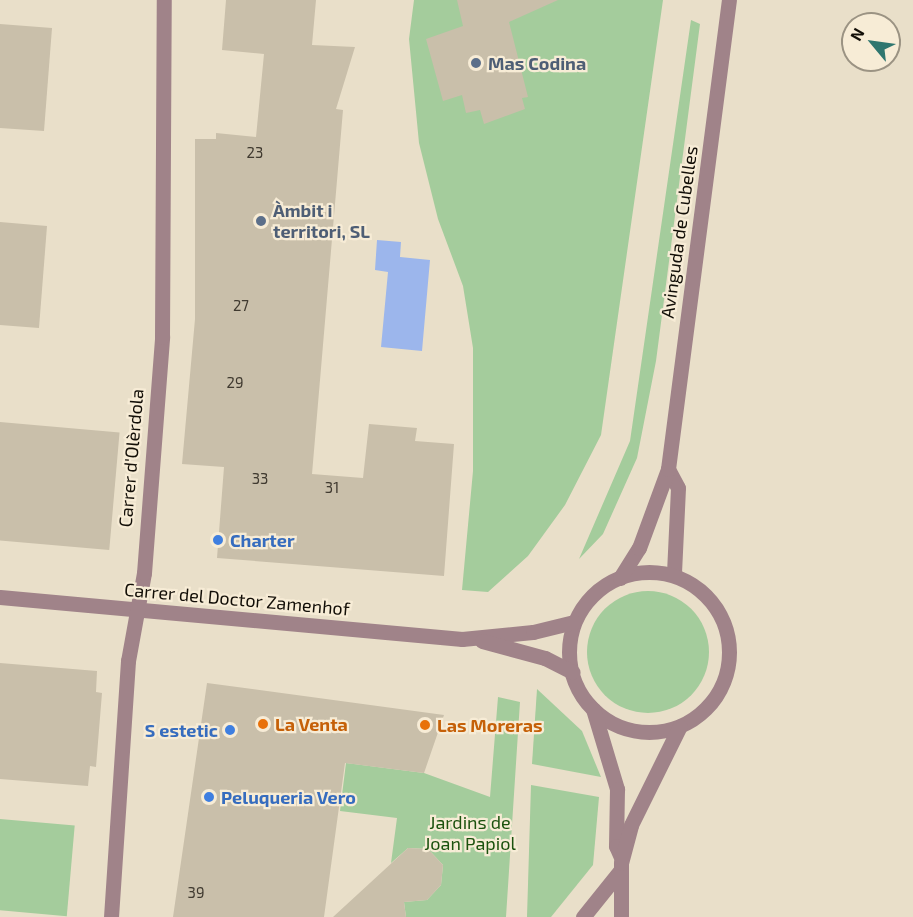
<!DOCTYPE html>
<html>
<head>
<meta charset="utf-8">
<style>
  body { margin:0 }
  #map { position:relative; width:913px; height:917px; overflow:hidden; background:#e9dfc9; font-family:"Exo 2",sans-serif }
  div>[style] { position:absolute }
  .green>* { inset:0; background:#a4cc9c; transform-origin:0 0 }
  .round { border-radius:50% }
  .water>* { inset:0; background:#9cb6ec }
  .building>* { inset:0; background:#c9bfaa; transform-origin:0 0 }
  .minor>* { height:15px; margin:-7.5px; padding:0 7.5px; transform-origin:7.5px; border-radius:7.5px; background:#a08389 }
  .minor>.ring { margin:-7.5px; padding:0; box-sizing:content-box; background:none; border:15px solid #a08389; border-radius:50% }
  .dots>* { width:16px; height:16px; translate:-50% -50%; box-sizing:border-box; border:3px solid #f7ecd6; border-radius:50% }
  span { translate:-50% -50%; white-space:nowrap; text-align:center; line-height:1.15; -webkit-text-stroke:4.5px #f7ecd6; paint-order:stroke }
  .number-label { font-size:15px; color:#403a30 }
  .number-label span { -webkit-text-stroke-width:0 }
  .service-label { font-size:18px; color:#4e5e75; font-weight:700 }
  .left { translate:0 -50%; text-align:left }
  .street-label { font-size:18px; color:#120e07 }
  .shop-label { font-size:18px; color:#366cbe; font-weight:700 }
  .right { translate:-100% -50%; text-align:right }
  .food-label { font-size:18px; color:#c56008; font-weight:700 }
  .park-label { font-size:18px; color:#1b520e }
  .north { position:absolute; left:841px; top:12px; width:60px; height:60px; box-sizing:border-box; background:#f7ecd6; border:2px solid #9b9383; border-radius:50%; rotate:299deg; font-size:16px; font-weight:700; line-height:24px; text-align:center; color:#120e07 }
  .north::after { content:''; display:block; margin:auto; width:21px; height:27px; background:#2f766f; clip-path:polygon(50% 0,100% 100%,50% 72%,0 100%) }
</style>
</head>
<body>
<div id="map">
  <div class="green">
    <i style="clip-path:polygon(414px 0,663px 0,601px 435px,565px 505px,528px 556px,488px 592px,462px 590px,473px 471px,473px 348px,463px 286px,438px 219px,419px 143px,409px 39px)"></i>
    <i style="clip-path:polygon(691px 20px,700px 24px,656px 361px,637px 458px,603px 534px,579px 559px,630px 441px)"></i>
    <i class="round" style="left:587px;top:591px;width:122px;height:122px"></i>
    <i style="clip-path:polygon(537px 689px,582px 731px,601px 777px,532px 764px)"></i>
    <i style="clip-path:polygon(498px 697px,520px 702px,506px 917px,406px 917px,404px 902px,427px 900px,441px 885px,443px 865px,428px 849px,408px 848px,391px 863px,397px 818px,340px 811px,346px 763px,424px 773px,490px 797px)"></i>
    <i style="clip-path:polygon(531px 785px,599px 797px,593px 865px,551px 917px,527px 917px)"></i>
    <i style="left:0;top:819px;width:75px;height:91px;rotate:5deg"></i>
  </div>
  <div class="water">
    <i style="clip-path:polygon(377px 240px,401px 242px,400px 257px,430px 260px,422px 351px,381px 347px,388px 272px,375px 270px)"></i>
  </div>
  <div class="building">
    <i style="clip-path:polygon(226px 0,316px 0,312px 45px,355px 47px,336px 109px,343px 110px,312px 474px,363px 478px,369px 424px,417px 428px,415px 441px,454px 444px,444px 576px,217px 558px,224px 467px,182px 464px,195px 319px,195px 139px,216px 139px,216px 133px,256px 137px,264px 54px,222px 50px)"></i>
    <i style="clip-path:polygon(457px 0,558px 0,509px 22px,528px 97px,522px 98px,525px 109px,484px 124px,480px 110px,466px 113px,462px 95px,443px 101px,426px 39px,463px 26px)"></i>
    <i style="clip-path:polygon(0 24px,52px 28px,44px 131px,0 128px)"></i>
    <i style="clip-path:polygon(0 222px,47px 226px,39px 328px,0 325px)"></i>
    <i style="left:0;top:422px;width:120px;height:118px;rotate:5deg"></i>
    <i style="clip-path:polygon(0 663px,97px 671px,96px 692px,102px 693px,96px 767px,90px 766px,88px 786px,0 779px)"></i>
    <i style="clip-path:polygon(207px 683px,444px 715px,424px 773px,345px 763px,324px 917px,173px 917px)"></i>
    <i style="clip-path:polygon(408px 848px,428px 849px,443px 865px,441px 885px,427px 900px,404px 902px,406px 917px,333px 917px)"></i>
  </div>
  <div class="minor">
    <i style="left:668px;top:469px;width:21px;rotate:62deg"></i>
    <i style="left:678px;top:488px;width:86px;rotate:92.7deg"></i>
    <i class="ring" style="left:569px;top:572px;width:145px;height:145px"></i>
    <i style="left:620px;top:578px;width:36px;rotate:-58deg"></i>
    <i style="left:639px;top:548px;width:84px;rotate:-69.8deg"></i>
    <i style="left:668px;top:469px;width:473px;rotate:-82.6deg"></i>
    <i style="left:0;top:597px;width:464px;rotate:5.2deg"></i>
    <i style="left:462px;top:639px;width:71px;rotate:-5.6deg"></i>
    <i style="left:533px;top:632px;width:42px;rotate:-13.7deg"></i>
    <i style="left:482px;top:641px;width:65px;rotate:15.1deg"></i>
    <i style="left:545px;top:658px;width:31px;rotate:27deg"></i>
    <i style="left:593px;top:709px;width:84px;rotate:73.3deg"></i>
    <i style="left:617px;top:789px;width:57px;rotate:91deg"></i>
    <i style="left:616px;top:846px;width:12px;rotate:66deg"></i>
    <i style="left:111px;top:917px;width:257px;rotate:-86.2deg"></i>
    <i style="left:128px;top:661px;width:89px;rotate:-79.7deg"></i>
    <i style="left:144px;top:573px;width:237px;rotate:-85.6deg"></i>
    <i style="left:162px;top:337px;width:337px;rotate:-89.7deg"></i>
    <i style="left:583px;top:917px;width:59px;rotate:-51.2deg"></i>
    <i style="left:621px;top:917px;width:54px;rotate:-90deg"></i>
    <i style="left:621px;top:863px;width:39px;rotate:-75deg"></i>
    <i style="left:631px;top:825px;width:110px;rotate:-63.7deg"></i>
  </div>
  <div class="dots">
    <i style="left:476px;top:63px;background:#5c6f8a"></i>
    <i style="left:261px;top:221px;background:#5c6f8a"></i>
    <i style="left:218px;top:540px;background:#3f7fe0"></i>
    <i style="left:263px;top:724px;background:#e8710a"></i>
    <i style="left:425px;top:725px;background:#e8710a"></i>
    <i style="left:230px;top:730px;background:#3f7fe0"></i>
    <i style="left:209px;top:797px;background:#3f7fe0"></i>
  </div>
  <div class="number-label">
    <span style="left:255px;top:153px">23</span>
    <span style="left:241px;top:306px">27</span>
    <span style="left:235px;top:383px">29</span>
    <span style="left:260px;top:479px">33</span>
    <span style="left:332px;top:488px">31</span>
    <span style="left:196px;top:893px">39</span>
  </div>
  <div class="service-label">
    <span class="left" style="left:488px;top:63px">Mas Codina</span>
    <span class="left" style="left:273px;top:221px">Àmbit i<br>territori, SL</span>
  </div>
  <div class="street-label">
    <span style="left:679px;top:232px;rotate:-82deg">Avinguda de Cubelles</span>
    <span style="left:131px;top:458px;rotate:-85deg">Carrer d'Olèrdola</span>
    <span style="left:237px;top:599px;rotate:5deg">Carrer del Doctor Zamenhof</span>
  </div>
  <div class="shop-label">
    <span class="left" style="left:230px;top:540px">Charter</span>
    <span class="right" style="left:218px;top:730px">S estetic</span>
    <span class="left" style="left:221px;top:797px">Peluqueria Vero</span>
  </div>
  <div class="food-label">
    <span class="left" style="left:275px;top:724px">La Venta</span>
    <span class="left" style="left:437px;top:725px">Las Moreras</span>
  </div>
  <div class="park-label">
    <span style="left:470px;top:833px">Jardins de<br>Joan Papiol</span>
  </div>
  <div class="north">N</div>
</div>
</body>
</html>
